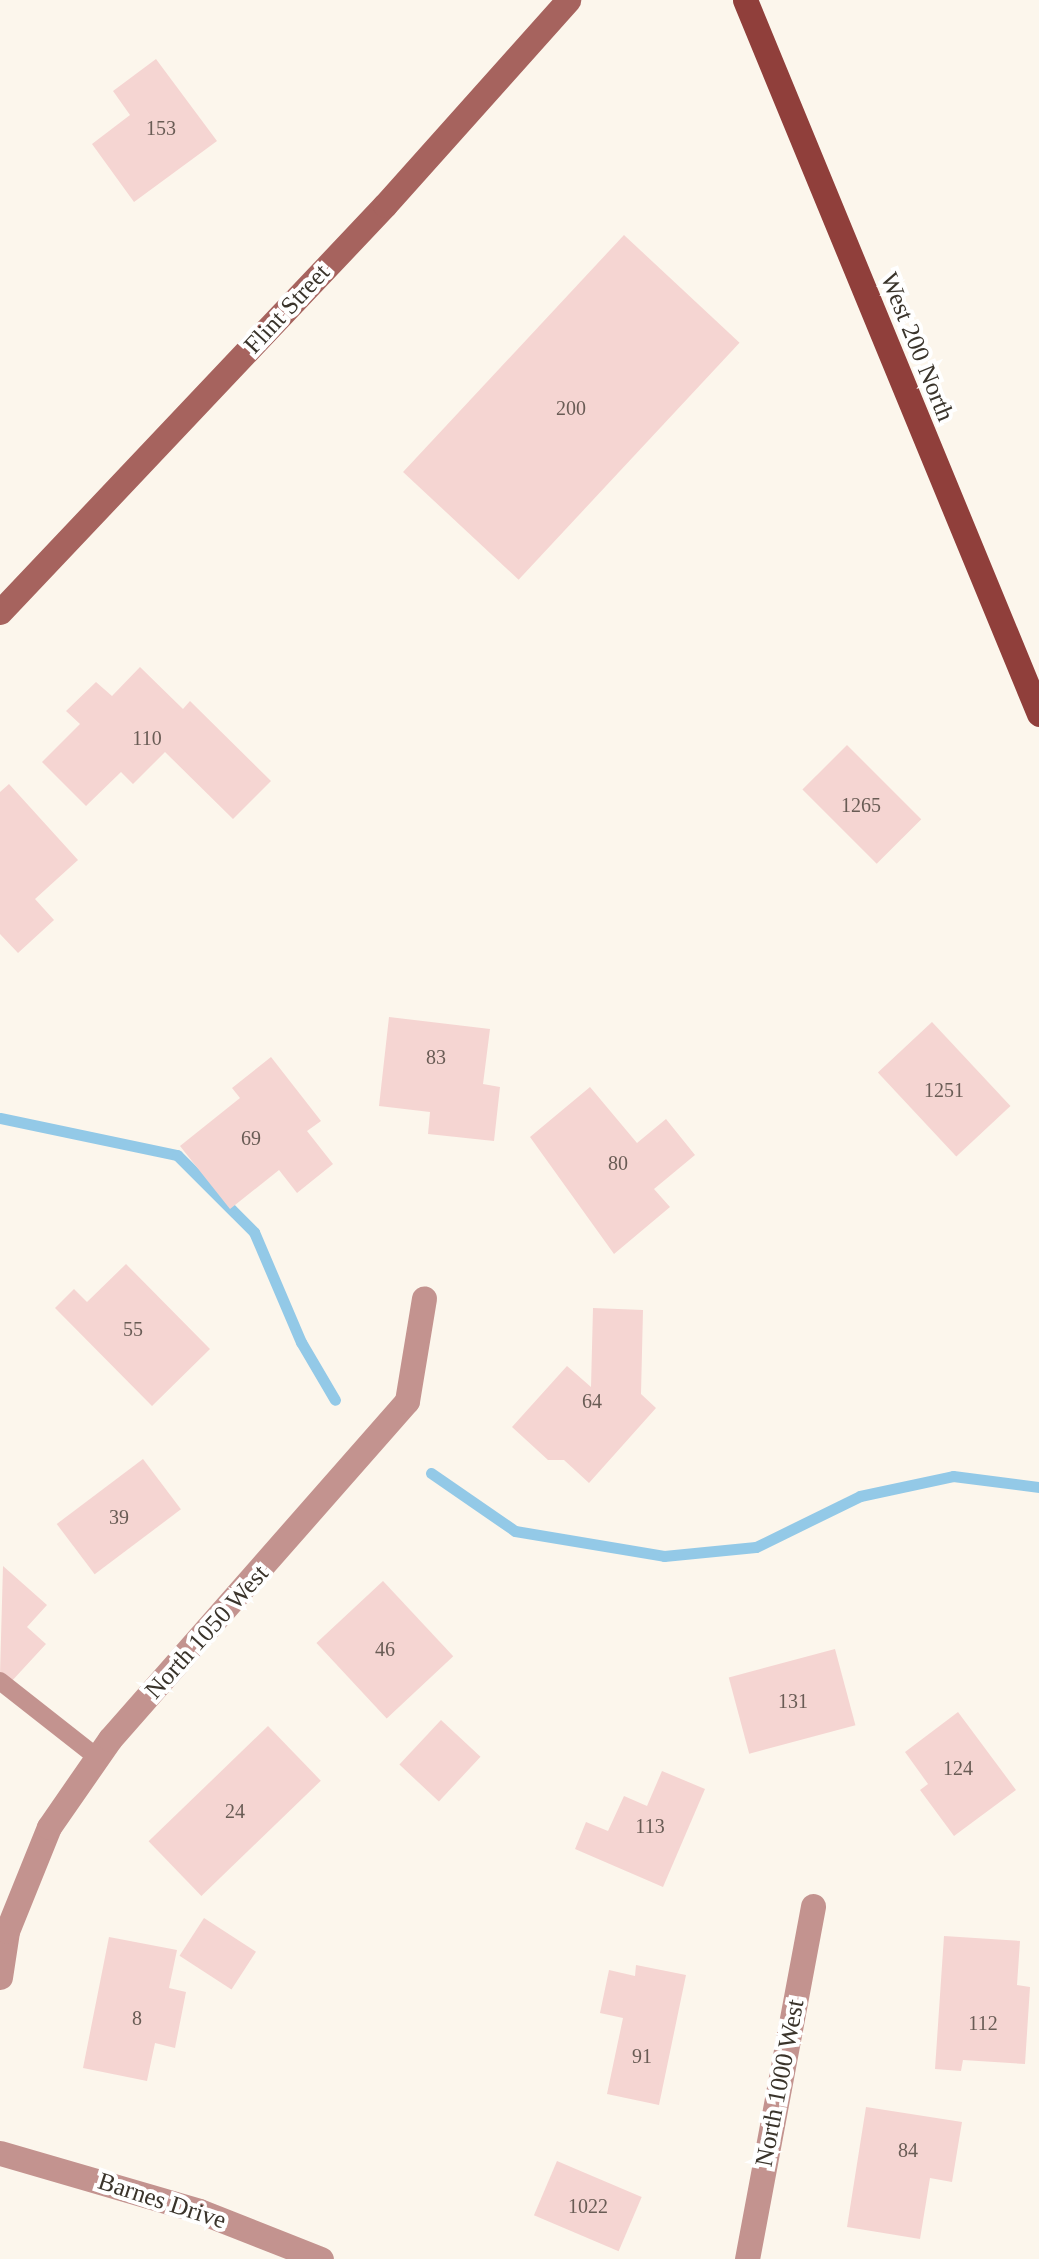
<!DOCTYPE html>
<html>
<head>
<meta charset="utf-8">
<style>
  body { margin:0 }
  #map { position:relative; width:1039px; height:2259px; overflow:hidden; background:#fcf6ec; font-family:"Times New Roman",serif }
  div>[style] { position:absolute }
  .stream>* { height:11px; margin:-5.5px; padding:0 5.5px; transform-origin:5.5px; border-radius:5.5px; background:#93c9e7 }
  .building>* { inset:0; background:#f5d5d2; transform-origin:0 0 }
  .service>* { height:18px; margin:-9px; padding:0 9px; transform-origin:9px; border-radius:9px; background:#c3938f }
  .minor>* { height:25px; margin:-12.5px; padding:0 12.5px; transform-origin:12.5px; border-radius:12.5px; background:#c3938f }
  .secondary>* { height:25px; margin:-12.5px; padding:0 12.5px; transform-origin:12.5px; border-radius:12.5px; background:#a6635e }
  .primary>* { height:25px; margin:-12.5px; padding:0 12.5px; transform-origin:12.5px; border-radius:12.5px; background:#903f3b }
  span { translate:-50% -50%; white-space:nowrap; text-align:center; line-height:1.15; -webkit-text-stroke:8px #fff; paint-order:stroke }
  .number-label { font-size:20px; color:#695c55 }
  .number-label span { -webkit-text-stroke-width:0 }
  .street-label { font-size:25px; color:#3a342b }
</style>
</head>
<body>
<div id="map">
  <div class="stream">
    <i style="left:0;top:1118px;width:181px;rotate:11.8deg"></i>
    <i style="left:177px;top:1155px;width:109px;rotate:45deg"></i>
    <i style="left:254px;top:1232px;width:120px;rotate:66.9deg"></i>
    <i style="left:301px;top:1342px;width:67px;rotate:59.6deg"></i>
    <i style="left:431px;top:1473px;width:102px;rotate:34.6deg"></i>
    <i style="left:515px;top:1531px;width:151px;rotate:9.5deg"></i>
    <i style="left:664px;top:1556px;width:92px;rotate:-5.6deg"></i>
    <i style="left:756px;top:1547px;width:116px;rotate:-26.1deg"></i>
    <i style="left:860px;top:1496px;width:95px;rotate:-12.1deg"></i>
    <i style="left:953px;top:1476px;width:87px;rotate:7.3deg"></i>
  </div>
  <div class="building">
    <i style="clip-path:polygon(156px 59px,217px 141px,134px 202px,92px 144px,130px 115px,113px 91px)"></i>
    <i style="left:624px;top:235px;width:158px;height:324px;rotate:43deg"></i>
    <i style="clip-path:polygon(140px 667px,183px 709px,190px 701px,271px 781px,233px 819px,165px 752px,133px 784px,121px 772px,86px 806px,42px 762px,80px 724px,66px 711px,96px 682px,112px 696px)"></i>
    <i style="left:847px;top:745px;width:105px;height:63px;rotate:45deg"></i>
    <i style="clip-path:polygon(9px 784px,78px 860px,35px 899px,54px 920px,18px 953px,0 934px,0 792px)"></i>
    <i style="clip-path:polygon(389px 1017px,490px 1029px,483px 1084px,500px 1087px,494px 1141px,428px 1134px,430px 1112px,379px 1106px)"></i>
    <i style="left:932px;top:1022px;width:115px;height:74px;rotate:47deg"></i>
    <i style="clip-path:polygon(271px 1057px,321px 1121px,307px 1131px,333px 1164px,297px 1193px,279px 1170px,230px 1209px,180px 1146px,240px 1098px,232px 1088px)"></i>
    <i style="clip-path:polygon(590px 1087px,637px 1143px,666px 1119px,695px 1155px,654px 1189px,670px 1207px,614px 1254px,530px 1137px)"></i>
    <i style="clip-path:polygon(126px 1264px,210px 1349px,152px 1406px,55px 1308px,74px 1289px,87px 1302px)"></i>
    <i style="clip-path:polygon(593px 1308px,643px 1310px,641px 1394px,656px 1408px,589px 1483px,564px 1460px,548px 1460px,512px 1427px,567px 1366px,591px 1387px)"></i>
    <i style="left:143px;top:1459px;width:63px;height:108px;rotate:53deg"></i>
    <i style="clip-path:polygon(3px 1566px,47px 1605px,27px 1627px,46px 1644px,10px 1683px,0 1674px)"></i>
    <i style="left:383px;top:1581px;width:103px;height:91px;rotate:47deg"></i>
    <i style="left:835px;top:1649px;width:79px;height:110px;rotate:75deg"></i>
    <i style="clip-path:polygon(958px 1712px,1016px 1790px,954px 1836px,920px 1790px,928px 1784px,905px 1752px)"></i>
    <i style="left:441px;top:1720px;width:54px;height:61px;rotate:43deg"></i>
    <i style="left:268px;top:1726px;width:76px;height:166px;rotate:46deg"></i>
    <i style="clip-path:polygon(662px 1771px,705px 1789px,663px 1887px,575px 1849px,586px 1822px,608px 1831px,624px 1796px,647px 1806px)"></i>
    <i style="left:204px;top:1918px;width:62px;height:45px;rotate:33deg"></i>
    <i style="clip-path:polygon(944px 1936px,1020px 1941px,1017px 1985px,1030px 1987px,1025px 2064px,963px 2060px,961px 2071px,935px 2069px)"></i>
    <i style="clip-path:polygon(109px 1937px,177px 1950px,169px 1988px,186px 1992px,175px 2048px,155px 2043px,147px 2081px,83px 2068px)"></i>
    <i style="clip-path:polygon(636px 1965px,686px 1975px,659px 2105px,607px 2094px,623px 2018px,600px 2013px,609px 1970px,635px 1976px)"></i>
    <i style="clip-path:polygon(866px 2107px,962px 2122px,952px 2182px,930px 2178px,920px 2239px,847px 2227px)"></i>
    <i style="left:557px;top:2161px;width:92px;height:59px;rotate:23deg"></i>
  </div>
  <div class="service">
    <i style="left:0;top:1681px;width:125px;rotate:38.2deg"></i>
  </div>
  <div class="minor">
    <i style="left:0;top:1977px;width:47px;rotate:-81.3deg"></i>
    <i style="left:7px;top:1931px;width:112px;rotate:-68deg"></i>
    <i style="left:49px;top:1827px;width:107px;rotate:-55.3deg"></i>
    <i style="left:110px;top:1739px;width:450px;rotate:-48.7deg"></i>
    <i style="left:407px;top:1401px;width:104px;rotate:-80.6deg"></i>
    <i style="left:0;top:2153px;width:207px;rotate:16.2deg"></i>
    <i style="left:199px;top:2211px;width:131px;rotate:21.5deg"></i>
    <i style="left:747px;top:2259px;width:359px;rotate:-79.4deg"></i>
  </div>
  <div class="secondary">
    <i style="left:0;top:612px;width:560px;rotate:-46.59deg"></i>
    <i style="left:385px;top:205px;width:275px;rotate:-48.2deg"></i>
  </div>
  <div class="primary">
    <i style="left:745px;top:0;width:772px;rotate:67.62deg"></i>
  </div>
  <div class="number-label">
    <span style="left:161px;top:128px">153</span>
    <span style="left:571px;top:408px">200</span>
    <span style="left:147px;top:738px">110</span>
    <span style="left:861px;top:805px">1265</span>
    <span style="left:436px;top:1057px">83</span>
    <span style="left:944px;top:1090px">1251</span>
    <span style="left:251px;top:1138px">69</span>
    <span style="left:618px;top:1163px">80</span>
    <span style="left:133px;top:1329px">55</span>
    <span style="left:592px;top:1401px">64</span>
    <span style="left:119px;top:1517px">39</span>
    <span style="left:385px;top:1649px">46</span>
    <span style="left:793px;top:1701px">131</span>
    <span style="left:958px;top:1768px">124</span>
    <span style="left:235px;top:1811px">24</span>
    <span style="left:650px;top:1826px">113</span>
    <span style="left:137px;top:2018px">8</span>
    <span style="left:983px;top:2023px">112</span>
    <span style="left:642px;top:2056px">91</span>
    <span style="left:908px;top:2150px">84</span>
    <span style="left:588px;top:2206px">1022</span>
  </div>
  <div class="street-label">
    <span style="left:287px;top:309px;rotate:-47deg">Flint Street</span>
    <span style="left:917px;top:347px;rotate:68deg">West 200 North</span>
    <span style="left:207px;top:1632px;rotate:-48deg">North 1050 West</span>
    <span style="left:780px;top:2083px;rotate:-79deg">North 1000 West</span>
    <span style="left:162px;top:2201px;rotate:18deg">Barnes Drive</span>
  </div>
</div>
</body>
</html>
